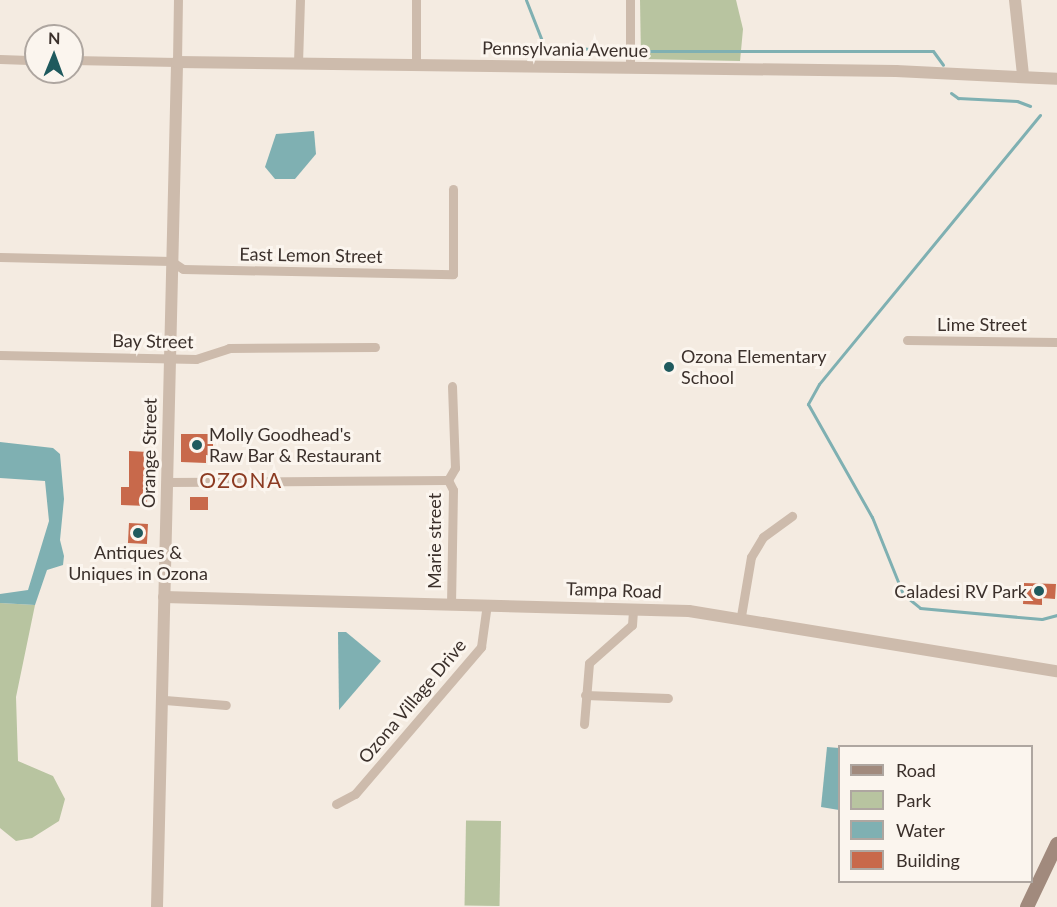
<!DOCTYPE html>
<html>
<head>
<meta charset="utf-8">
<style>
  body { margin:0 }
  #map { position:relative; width:1057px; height:907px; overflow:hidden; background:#f4ebe1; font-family:Lato,sans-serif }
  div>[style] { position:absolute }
  .green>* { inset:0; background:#b8c4a0; transform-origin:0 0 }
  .water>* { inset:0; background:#7fb0b2 }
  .stream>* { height:3px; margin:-1.5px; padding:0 1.5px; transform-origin:1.5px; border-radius:1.5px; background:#7fb0b2 }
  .building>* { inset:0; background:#c8694b; transform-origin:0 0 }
  .minor>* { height:9px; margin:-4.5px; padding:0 4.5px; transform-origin:4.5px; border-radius:4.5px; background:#cdbbac }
  .tertiary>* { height:12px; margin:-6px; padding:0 6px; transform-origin:6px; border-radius:6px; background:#cdbbac }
  .secondary>* { height:14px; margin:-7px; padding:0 7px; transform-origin:7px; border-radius:7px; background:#a18a7d }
  .dots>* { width:16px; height:16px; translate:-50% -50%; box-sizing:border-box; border:3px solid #fbf5ee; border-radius:50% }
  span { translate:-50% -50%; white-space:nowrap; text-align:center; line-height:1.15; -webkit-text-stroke:6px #fbf5ee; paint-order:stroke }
  .street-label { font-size:18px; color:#3b302b }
  .poi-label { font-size:18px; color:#3b302b }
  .left { translate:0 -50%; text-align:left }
  .right { translate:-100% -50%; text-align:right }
  .quarter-label { font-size:21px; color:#8c3b22; letter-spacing:1.5px }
  .legend { position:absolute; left:838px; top:745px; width:195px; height:138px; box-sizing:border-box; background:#fbf5ee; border:2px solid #aea6a0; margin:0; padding:8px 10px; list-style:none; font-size:18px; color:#3b302b }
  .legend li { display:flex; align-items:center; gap:12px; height:30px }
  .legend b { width:30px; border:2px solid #aea6a0 }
  .north { position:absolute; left:24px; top:24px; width:60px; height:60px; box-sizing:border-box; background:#fbf5ee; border:2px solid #aea6a0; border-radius:50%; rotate:1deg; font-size:16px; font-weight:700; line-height:24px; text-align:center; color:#3b302b }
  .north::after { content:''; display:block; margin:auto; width:21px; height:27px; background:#1f5a5e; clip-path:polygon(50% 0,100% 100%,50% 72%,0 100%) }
</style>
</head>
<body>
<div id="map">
  <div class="green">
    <i style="clip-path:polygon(640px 0,736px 0,743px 29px,740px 61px,641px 59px)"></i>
    <i style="clip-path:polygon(0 603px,35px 605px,16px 697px,18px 761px,53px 776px,65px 799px,59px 821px,32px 838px,16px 841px,0 828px)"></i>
    <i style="left:501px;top:821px;width:85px;height:35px;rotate:91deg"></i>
  </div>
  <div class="water">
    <i style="clip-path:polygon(314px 131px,316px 154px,295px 179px,275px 179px,265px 167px,276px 134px)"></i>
    <i style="clip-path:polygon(0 442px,53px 448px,60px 454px,64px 499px,60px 540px,64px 556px,63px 565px,47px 570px,35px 605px,0 603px,0 594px,28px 590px,49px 521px,45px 481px,0 478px)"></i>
    <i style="clip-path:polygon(338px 632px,346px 632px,381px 661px,339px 710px)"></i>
    <i style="clip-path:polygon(827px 747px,839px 748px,839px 810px,821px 807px)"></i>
  </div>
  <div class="stream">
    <i style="left:526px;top:0;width:49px;rotate:68.6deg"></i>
    <i style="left:544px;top:46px;width:78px;rotate:3.7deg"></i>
    <i style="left:637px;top:51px;width:296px"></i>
    <i style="left:933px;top:51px;width:17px;rotate:54deg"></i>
    <i style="left:951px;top:93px;width:9px;rotate:36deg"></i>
    <i style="left:958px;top:98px;width:59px;rotate:2.9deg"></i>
    <i style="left:1017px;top:101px;width:14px;rotate:21deg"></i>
    <i style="left:1040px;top:115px;width:348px;rotate:129.4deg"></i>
    <i style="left:819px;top:384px;width:23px;rotate:119deg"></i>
    <i style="left:808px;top:404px;width:130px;rotate:60.5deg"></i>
    <i style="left:872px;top:517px;width:83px;rotate:68.1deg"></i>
    <i style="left:903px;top:594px;width:22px;rotate:39deg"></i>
    <i style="left:920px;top:608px;width:122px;rotate:5.2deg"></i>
    <i style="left:1042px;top:619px;width:16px;rotate:-15deg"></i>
  </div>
  <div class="building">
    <i style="clip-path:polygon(181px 434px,213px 434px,213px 456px,206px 455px,206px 463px,181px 462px)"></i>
    <i style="clip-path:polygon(129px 451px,148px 452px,147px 506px,121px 505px,121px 487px,129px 487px)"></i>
    <i style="left:190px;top:497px;width:18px;height:13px"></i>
    <i style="left:129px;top:523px;width:19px;height:20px;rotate:3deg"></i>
    <i style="clip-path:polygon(1024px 583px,1056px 584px,1055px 599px,1042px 598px,1042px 605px,1023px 604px)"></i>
  </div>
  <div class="minor">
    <i style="left:416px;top:0;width:65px;rotate:90deg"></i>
    <i style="left:630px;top:0;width:67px;rotate:90deg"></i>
    <i style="left:0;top:59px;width:36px;rotate:2deg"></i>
    <i style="left:72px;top:60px;width:105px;rotate:1.1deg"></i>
    <i style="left:177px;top:62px;width:62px;rotate:-89.1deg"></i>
    <i style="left:298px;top:63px;width:63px;rotate:-88.2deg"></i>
    <i style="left:0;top:257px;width:171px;rotate:1.3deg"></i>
    <i style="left:171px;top:261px;width:14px;rotate:34deg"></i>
    <i style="left:183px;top:269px;width:270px;rotate:1.1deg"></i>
    <i style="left:453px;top:274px;width:85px;rotate:-90deg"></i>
    <i style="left:907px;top:340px;width:150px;rotate:0.8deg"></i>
    <i style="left:0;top:355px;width:196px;rotate:1.2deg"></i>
    <i style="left:196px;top:359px;width:35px;rotate:-18deg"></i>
    <i style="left:229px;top:348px;width:146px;rotate:-0.4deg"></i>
    <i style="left:448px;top:480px;width:11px;rotate:63deg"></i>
    <i style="left:453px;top:490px;width:113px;rotate:91deg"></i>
    <i style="left:448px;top:480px;width:14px;rotate:-60deg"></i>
    <i style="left:455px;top:468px;width:82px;rotate:-92.1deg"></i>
    <i style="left:167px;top:482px;width:281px;rotate:-0.4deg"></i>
    <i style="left:741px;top:616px;width:60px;rotate:-80.4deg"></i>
    <i style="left:751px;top:557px;width:23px;rotate:-59deg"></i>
    <i style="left:763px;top:537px;width:36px;rotate:-36deg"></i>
    <i style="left:585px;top:695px;width:83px;rotate:2.1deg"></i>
    <i style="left:165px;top:700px;width:61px;rotate:4.7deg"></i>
    <i style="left:584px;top:724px;width:61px;rotate:-85.3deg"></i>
    <i style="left:589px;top:663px;width:57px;rotate:-41.5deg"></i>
    <i style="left:632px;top:625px;width:16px;rotate:-86deg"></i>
    <i style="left:336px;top:804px;width:21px;rotate:-28deg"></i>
    <i style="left:355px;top:794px;width:194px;rotate:-49.4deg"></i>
    <i style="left:481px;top:647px;width:43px;rotate:-82.1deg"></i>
  </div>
  <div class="tertiary">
    <i style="left:1015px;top:0;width:75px;rotate:83.9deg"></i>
    <i style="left:164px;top:597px;width:525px;rotate:1.53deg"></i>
    <i style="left:689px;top:611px;width:373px;rotate:9.3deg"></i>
    <i style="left:157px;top:907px;width:845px;rotate:-88.64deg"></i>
    <i style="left:177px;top:62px;width:719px;rotate:0.72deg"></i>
    <i style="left:896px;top:71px;width:161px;rotate:2.8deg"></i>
  </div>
  <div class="secondary">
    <i style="left:1027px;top:907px;width:70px;rotate:-64.5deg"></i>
  </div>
  <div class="dots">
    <i style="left:669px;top:367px;background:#1f5a5e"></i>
    <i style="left:197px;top:445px;background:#1f5a5e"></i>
    <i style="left:138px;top:533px;background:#1f5a5e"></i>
    <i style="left:1039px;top:591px;background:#1f5a5e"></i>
  </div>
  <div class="street-label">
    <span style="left:565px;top:49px;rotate:1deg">Pennsylvania Avenue</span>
    <span style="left:311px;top:255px;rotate:1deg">East Lemon Street</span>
    <span style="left:982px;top:324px">Lime Street</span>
    <span style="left:153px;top:341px;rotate:1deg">Bay Street</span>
    <span style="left:149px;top:453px;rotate:-89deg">Orange Street</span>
    <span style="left:434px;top:541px;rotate:-90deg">Marie street</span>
    <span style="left:614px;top:590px;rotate:2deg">Tampa Road</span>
    <span style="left:412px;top:701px;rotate:-50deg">Ozona Village Drive</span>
  </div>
  <div class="poi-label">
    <span class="left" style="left:681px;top:367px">Ozona Elementary<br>School</span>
    <span class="left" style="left:209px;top:445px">Molly Goodhead's<br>Raw Bar &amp; Restaurant</span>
    <span style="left:138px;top:563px">Antiques &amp;<br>Uniques in Ozona</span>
    <span class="right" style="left:1027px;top:591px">Caladesi RV Park</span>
  </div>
  <div class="quarter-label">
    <span style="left:241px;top:480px">OZONA</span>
  </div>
  <ul class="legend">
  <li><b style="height:8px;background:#a18a7d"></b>Road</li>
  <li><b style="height:16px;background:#b8c4a0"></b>Park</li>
  <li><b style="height:16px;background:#7fb0b2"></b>Water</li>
  <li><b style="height:16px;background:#c8694b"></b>Building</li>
  </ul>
  <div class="north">N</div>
</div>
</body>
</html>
